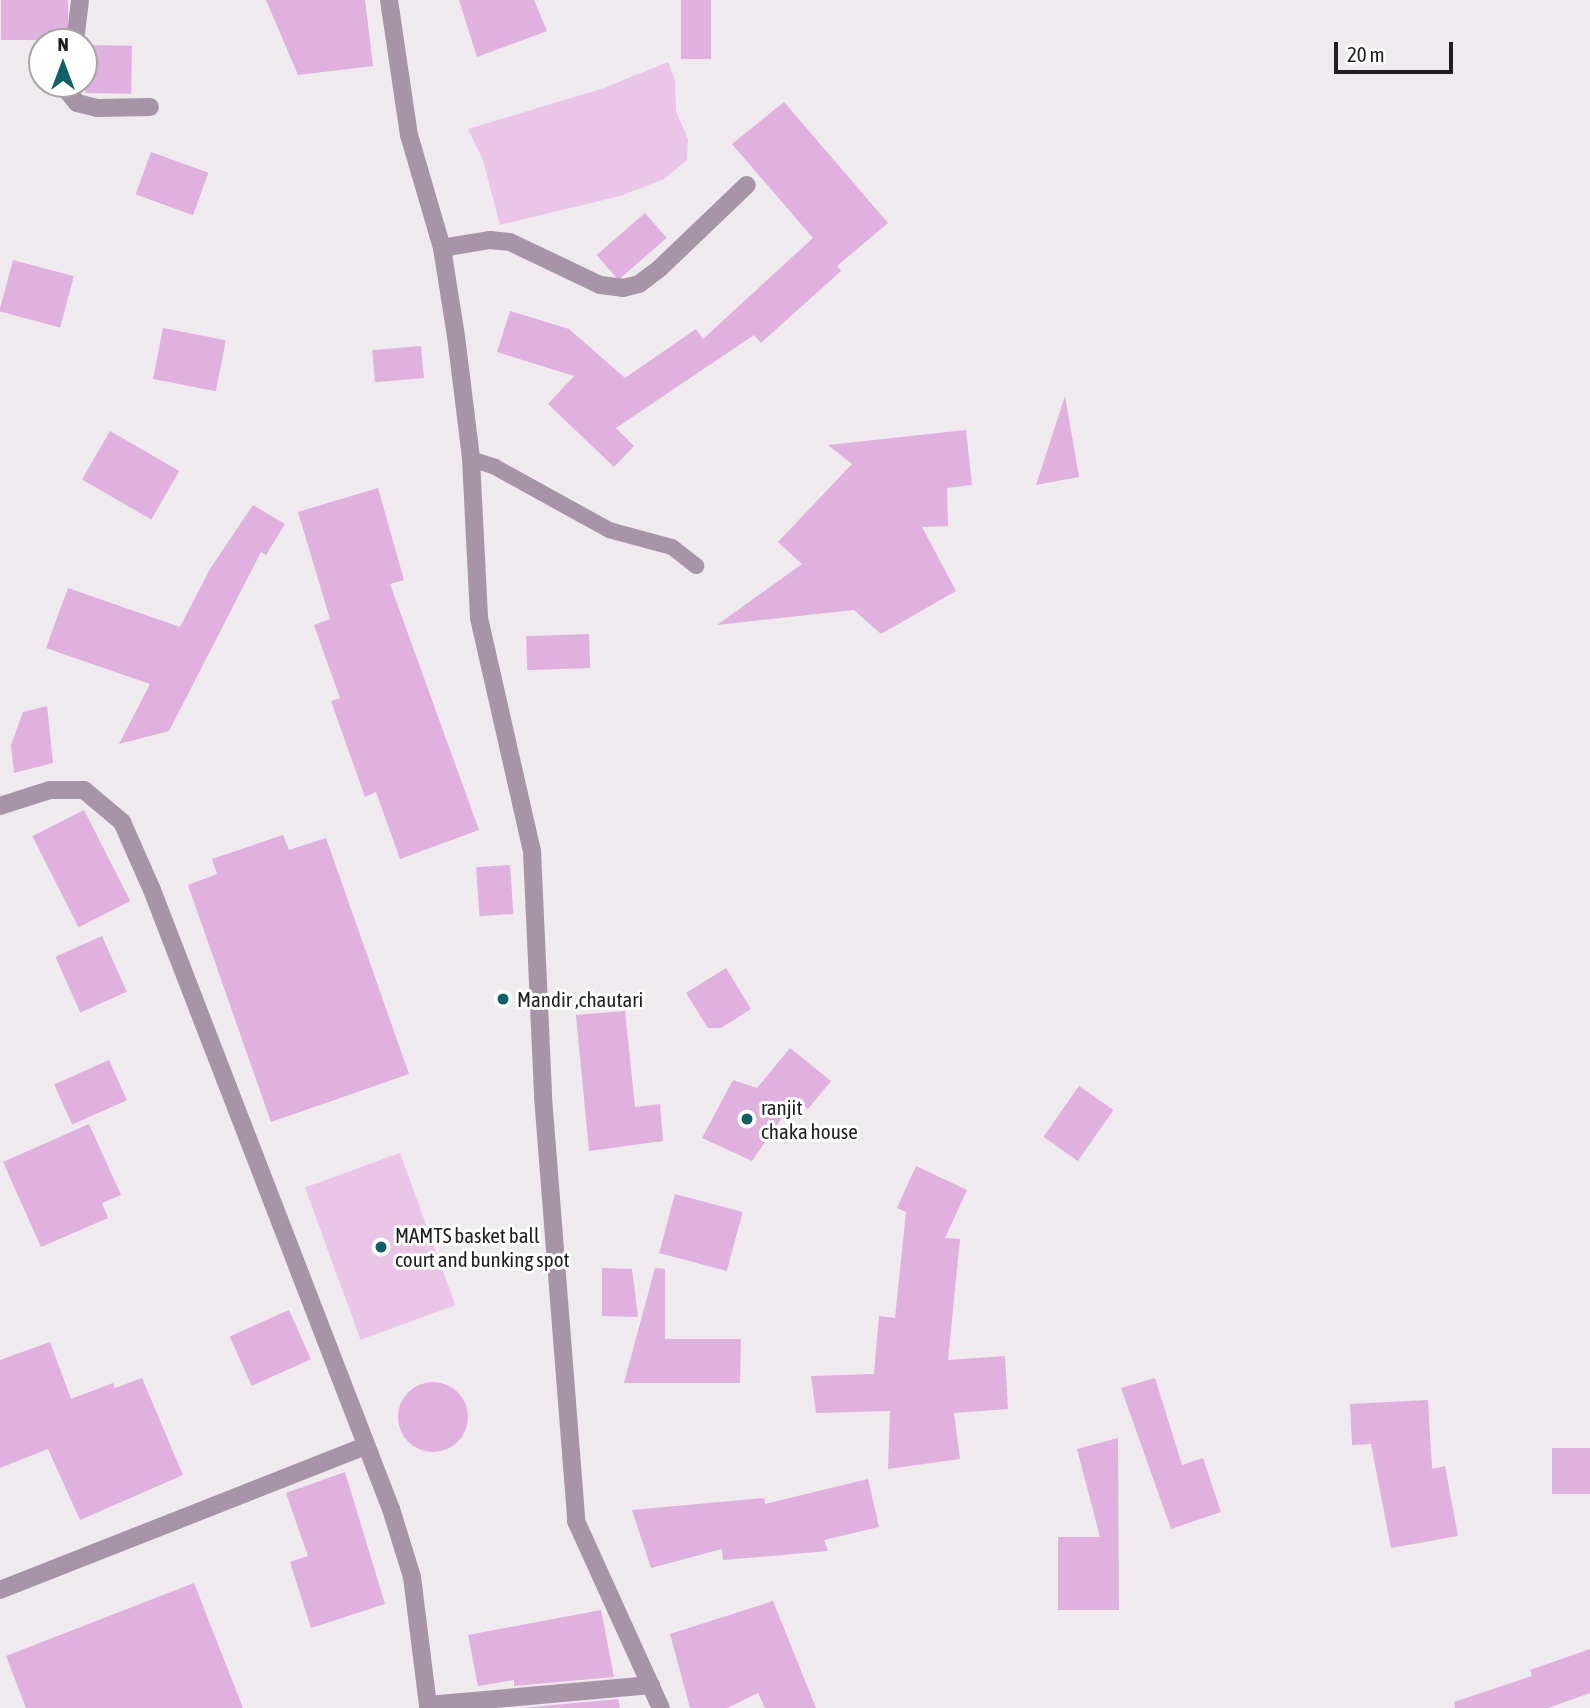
<!DOCTYPE html>
<html>
<head>
<meta charset="utf-8">
<style>
  body { margin:0 }
  #map { position:relative; width:1590px; height:1708px; overflow:hidden; background:#eeeaee; font-family:"Asap Condensed",sans-serif }
  div>[style] { position:absolute }
  .green>* { inset:0; background:#eac5e8; transform-origin:0 0 }
  .building>* { inset:0; background:#e0b0de; transform-origin:0 0 }
  .round { border-radius:50% }
  .lane>* { height:16px; margin:-8px; padding:0 8px; transform-origin:8px; border-radius:8px; background:#a894a7 }
  .street>* { height:18px; margin:-9px; padding:0 9px; transform-origin:9px; border-radius:9px; background:#a894a7 }
  .dots>* { width:19px; height:19px; translate:-50% -50%; box-sizing:border-box; border:4px solid #fff; border-radius:50% }
  span { translate:-50% -50%; white-space:nowrap; text-align:center; line-height:1.15; -webkit-text-stroke:6px #fff; paint-order:stroke }
  .poi-label { font-size:21px; color:#201e20 }
  .left { translate:0 -50%; text-align:left }
  .north { position:absolute; left:28px; top:28px; width:70px; height:70px; box-sizing:border-box; background:#fff; border:2px solid #a6a5a6; border-radius:50%; rotate:0deg; font-size:19px; font-weight:700; line-height:28px; text-align:center; color:#201e20 }
  .north::after { content:''; display:block; margin:auto; width:24px; height:32px; background:#106165; clip-path:polygon(50% 0,100% 100%,50% 72%,0 100%) }
  .scale { position:absolute; left:1334px; top:42px; width:119px; height:32px; box-sizing:border-box; border:4px solid #201e20; border-top:0; padding-left:9px; font-size:21px; line-height:24px; white-space:nowrap; color:#201e20; -webkit-text-stroke:5px #fff; paint-order:stroke }
</style>
</head>
<body>
<div id="map">
  <div class="green">
    <i style="clip-path:polygon(668px 62px,675px 80px,676px 111px,688px 139px,687px 160px,664px 179px,620px 196px,500px 225px,483px 160px,468px 129px,604px 88px)"></i>
    <i style="left:400px;top:1153px;width:162px;height:101px;rotate:70deg"></i>
  </div>
  <div class="building">
    <i style="left:1px;top:0;width:67px;height:40px"></i>
    <i style="clip-path:polygon(266px 0,365px 0,373px 66px,298px 75px)"></i>
    <i style="clip-path:polygon(459px 0,534px 0,547px 31px,477px 57px)"></i>
    <i style="left:681px;top:0;width:30px;height:59px"></i>
    <i style="left:86px;top:45px;width:46px;height:48px;rotate:1deg"></i>
    <i style="clip-path:polygon(784px 102px,888px 223px,837px 266px,841px 271px,761px 343px,754px 335px,616px 428px,634px 446px,614px 467px,548px 404px,574px 376px,497px 352px,510px 311px,569px 329px,625px 378px,696px 329px,703px 339px,813px 238px,732px 144px)"></i>
    <i style="left:151px;top:152px;width:61px;height:45px;rotate:20deg"></i>
    <i style="left:645px;top:213px;width:33px;height:64px;rotate:49deg"></i>
    <i style="left:13px;top:260px;width:63px;height:53px;rotate:15deg"></i>
    <i style="left:163px;top:328px;width:64px;height:52px;rotate:11deg"></i>
    <i style="left:421px;top:346px;width:32px;height:49px;rotate:85deg"></i>
    <i style="clip-path:polygon(1065px 396px,1079px 477px,1036px 485px)"></i>
    <i style="clip-path:polygon(966px 430px,972px 485px,947px 488px,948px 526px,922px 527px,956px 591px,881px 634px,854px 610px,717px 625px,802px 564px,778px 542px,852px 464px,828px 445px)"></i>
    <i style="left:110px;top:431px;width:80px;height:56px;rotate:30deg"></i>
    <i style="clip-path:polygon(378px 488px,404px 580px,390px 584px,479px 830px,400px 859px,376px 792px,365px 797px,331px 701px,340px 698px,314px 625px,330px 619px,298px 512px)"></i>
    <i style="clip-path:polygon(253px 505px,285px 524px,266px 555px,261px 552px,169px 731px,119px 744px,150px 684px,46px 648px,68px 588px,180px 627px,210px 569px)"></i>
    <i style="left:589px;top:634px;width:34px;height:63px;rotate:88deg"></i>
    <i style="clip-path:polygon(47px 706px,53px 763px,14px 773px,11px 745px,23px 712px)"></i>
    <i style="left:84px;top:810px;width:102px;height:58px;rotate:63deg"></i>
    <i style="clip-path:polygon(283px 835px,289px 850px,326px 838px,409px 1074px,271px 1122px,188px 885px,217px 874px,212px 859px)"></i>
    <i style="left:510px;top:865px;width:49px;height:34px;rotate:86deg"></i>
    <i style="left:102px;top:936px;width:61px;height:51px;rotate:66deg"></i>
    <i style="clip-path:polygon(726px 968px,751px 1009px,721px 1028px,708px 1028px,686px 993px)"></i>
    <i style="clip-path:polygon(625px 1011px,635px 1107px,660px 1104px,663px 1141px,589px 1151px,576px 1015px)"></i>
    <i style="clip-path:polygon(790px 1048px,831px 1081px,808px 1109px,795px 1099px,752px 1161px,702px 1138px,733px 1080px,757px 1088px)"></i>
    <i style="left:109px;top:1060px;width:44px;height:60px;rotate:66deg"></i>
    <i style="left:1079px;top:1086px;width:42px;height:62px;rotate:35deg"></i>
    <i style="clip-path:polygon(89px 1124px,121px 1195px,102px 1203px,108px 1218px,41px 1247px,3px 1162px)"></i>
    <i style="clip-path:polygon(916px 1166px,967px 1190px,945px 1238px,960px 1239px,948px 1360px,1005px 1356px,1008px 1409px,954px 1413px,960px 1459px,888px 1469px,890px 1411px,816px 1413px,811px 1376px,874px 1374px,879px 1316px,895px 1318px,906px 1212px,897px 1208px)"></i>
    <i style="left:675px;top:1194px;width:70px;height:61px;rotate:15deg"></i>
    <i style="clip-path:polygon(602px 1268px,632px 1269px,638px 1317px,602px 1316px)"></i>
    <i style="clip-path:polygon(655px 1268px,665px 1269px,665px 1339px,741px 1339px,740px 1383px,624px 1383px)"></i>
    <i style="left:289px;top:1310px;width:54px;height:65px;rotate:66deg"></i>
    <i style="clip-path:polygon(50px 1342px,71px 1399px,113px 1383px,115px 1388px,142px 1378px,183px 1475px,80px 1520px,48px 1449px,0 1468px,0 1360px)"></i>
    <i style="clip-path:polygon(1155px 1378px,1182px 1465px,1203px 1458px,1221px 1512px,1171px 1529px,1121px 1388px)"></i>
    <i class="round" style="left:398px;top:1382px;width:70px;height:70px"></i>
    <i style="clip-path:polygon(1428px 1400px,1432px 1469px,1445px 1466px,1458px 1536px,1391px 1548px,1371px 1444px,1352px 1445px,1350px 1404px)"></i>
    <i style="clip-path:polygon(1118px 1438px,1119px 1610px,1058px 1610px,1058px 1537px,1100px 1537px,1077px 1449px)"></i>
    <i style="left:1552px;top:1448px;width:38px;height:46px"></i>
    <i style="clip-path:polygon(345px 1472px,385px 1604px,311px 1628px,290px 1562px,308px 1556px,286px 1493px)"></i>
    <i style="clip-path:polygon(868px 1479px,879px 1527px,824px 1540px,828px 1551px,723px 1560px,722px 1549px,651px 1568px,632px 1510px,764px 1498px,765px 1504px)"></i>
    <i style="clip-path:polygon(194px 1583px,243px 1708px,26px 1708px,6px 1656px)"></i>
    <i style="clip-path:polygon(773px 1601px,816px 1708px,765px 1708px,758px 1693px,727px 1708px,690px 1708px,670px 1634px)"></i>
    <i style="clip-path:polygon(601px 1610px,614px 1677px,514px 1686px,514px 1680px,478px 1686px,468px 1635px)"></i>
    <i style="clip-path:polygon(1590px 1649px,1590px 1693px,1548px 1708px,1455px 1708px,1454px 1702px,1532px 1676px,1530px 1670px)"></i>
    <i style="clip-path:polygon(618px 1699px,620px 1708px,522px 1708px)"></i>
  </div>
  <div class="lane">
    <i style="left:471px;top:459px;width:25px;rotate:18deg"></i>
    <i style="left:495px;top:467px;width:130px;rotate:28.9deg"></i>
    <i style="left:609px;top:530px;width:65px;rotate:15.1deg"></i>
    <i style="left:672px;top:547px;width:31px;rotate:38deg"></i>
  </div>
  <div class="street">
    <i style="left:389px;top:0;width:136px;rotate:81.6deg"></i>
    <i style="left:409px;top:135px;width:118px;rotate:73.7deg"></i>
    <i style="left:442px;top:248px;width:89px;rotate:81deg"></i>
    <i style="left:456px;top:336px;width:124px;rotate:83deg"></i>
    <i style="left:471px;top:459px;width:159px;rotate:87.1deg"></i>
    <i style="left:479px;top:618px;width:239px;rotate:77.2deg"></i>
    <i style="left:532px;top:851px;width:246px;rotate:87.4deg"></i>
    <i style="left:543px;top:1097px;width:425px;rotate:85.5deg"></i>
    <i style="left:576px;top:1521px;width:205px;rotate:65.6deg"></i>
    <i style="left:75px;top:42px;width:42px;rotate:-83.2deg"></i>
    <i style="left:69px;top:84px;width:9px;rotate:90deg"></i>
    <i style="left:69px;top:93px;width:13px;rotate:51deg"></i>
    <i style="left:77px;top:103px;width:21px;rotate:14deg"></i>
    <i style="left:97px;top:108px;width:53px;rotate:-1.1deg"></i>
    <i style="left:442px;top:248px;width:49px;rotate:-9.5deg"></i>
    <i style="left:490px;top:240px;width:20px;rotate:6deg"></i>
    <i style="left:510px;top:242px;width:100px;rotate:25.5deg"></i>
    <i style="left:600px;top:285px;width:23px;rotate:7deg"></i>
    <i style="left:623px;top:288px;width:16px;rotate:-14deg"></i>
    <i style="left:639px;top:284px;width:26px;rotate:-37deg"></i>
    <i style="left:660px;top:268px;width:120px;rotate:-43.7deg"></i>
    <i style="left:0;top:806px;width:52px;rotate:-17.7deg"></i>
    <i style="left:50px;top:790px;width:34px"></i>
    <i style="left:84px;top:790px;width:50px;rotate:40.1deg"></i>
    <i style="left:122px;top:822px;width:74px;rotate:66.2deg"></i>
    <i style="left:152px;top:890px;width:664px;rotate:68.89deg"></i>
    <i style="left:391px;top:1509px;width:71px;rotate:72.8deg"></i>
    <i style="left:412px;top:1577px;width:129px;rotate:82.9deg"></i>
    <i style="left:428px;top:1705px;width:224px;rotate:-5.1deg"></i>
    <i style="left:0;top:1590px;width:393px;rotate:-21.5deg"></i>
  </div>
  <div class="dots">
    <i style="left:503px;top:999px;background:#106165"></i>
    <i style="left:747px;top:1119px;background:#106165"></i>
    <i style="left:381px;top:1247px;background:#106165"></i>
  </div>
  <div class="poi-label">
    <span class="left" style="left:517px;top:999px">Mandir ,chautari</span>
    <span class="left" style="left:761px;top:1119px">ranjit<br>chaka house</span>
    <span class="left" style="left:395px;top:1247px">MAMTS basket ball<br>court and bunking spot</span>
  </div>
  <div class="north">N</div>
  <div class="scale">20 m</div>
</div>
</body>
</html>
